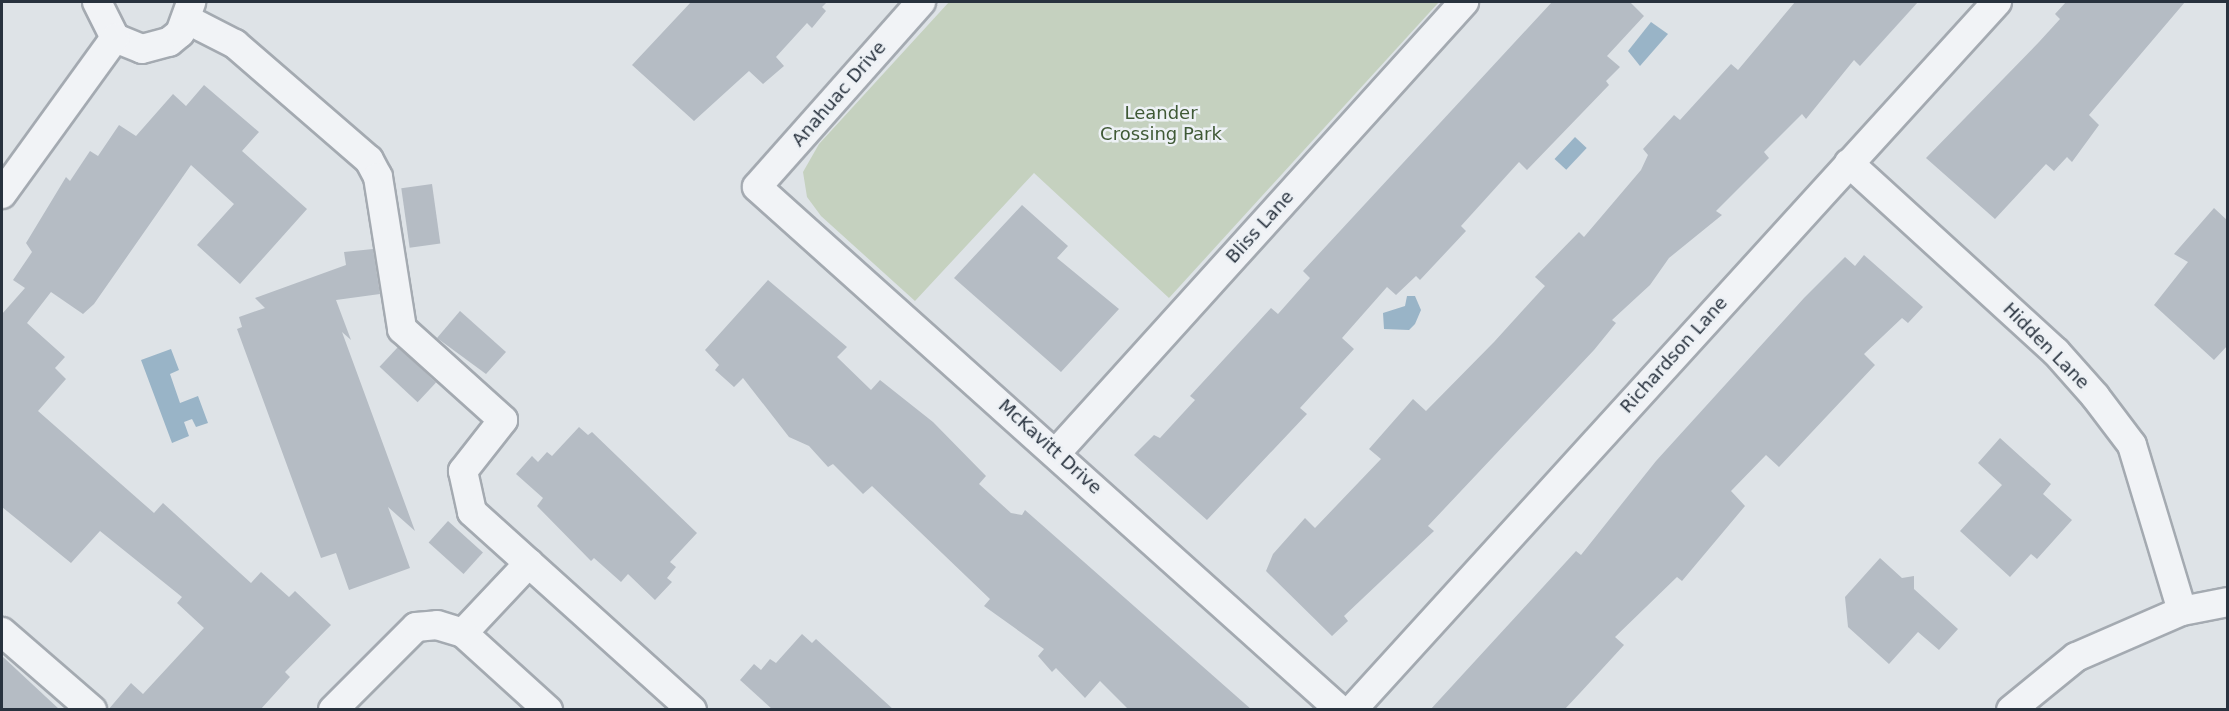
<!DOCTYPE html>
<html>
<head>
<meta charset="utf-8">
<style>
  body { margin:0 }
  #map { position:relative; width:2229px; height:711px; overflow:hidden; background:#dee3e7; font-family:"DejaVu Sans",sans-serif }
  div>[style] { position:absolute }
  .green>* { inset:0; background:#c5d1bf }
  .water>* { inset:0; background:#99b4c7; transform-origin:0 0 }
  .building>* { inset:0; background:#b5bcc4; transform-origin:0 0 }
  .roads { filter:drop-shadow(2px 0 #a4aab1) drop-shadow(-2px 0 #a4aab1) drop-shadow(0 2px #a4aab1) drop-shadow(0 -2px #a4aab1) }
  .minor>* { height:28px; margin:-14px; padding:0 14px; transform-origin:14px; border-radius:14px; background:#f1f3f6 }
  span { translate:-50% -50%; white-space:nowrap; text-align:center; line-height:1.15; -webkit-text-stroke:5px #edf1f5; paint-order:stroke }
  .street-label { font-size:18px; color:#28323e }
  .park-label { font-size:18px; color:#3f5935 }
  .frame { position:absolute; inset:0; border:3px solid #28323e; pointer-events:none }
</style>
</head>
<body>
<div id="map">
  <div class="green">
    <i style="clip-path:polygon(949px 2px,1439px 2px,1169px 298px,1034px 173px,915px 301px,821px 216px,807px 197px,803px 172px,819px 144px)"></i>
  </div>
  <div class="water">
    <i style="clip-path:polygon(1651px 22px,1668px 34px,1640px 66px,1628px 51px)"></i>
    <i style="left:1575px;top:137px;width:16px;height:30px;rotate:43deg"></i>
    <i style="clip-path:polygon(1407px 296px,1415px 296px,1421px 310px,1415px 324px,1409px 330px,1384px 329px,1383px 313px,1405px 306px)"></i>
    <i style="clip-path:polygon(171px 349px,179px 370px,170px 374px,180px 403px,198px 396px,208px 423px,196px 427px,192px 419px,184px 422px,189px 436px,172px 443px,141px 360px)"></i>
  </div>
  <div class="building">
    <i style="clip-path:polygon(691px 2px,827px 2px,822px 7px,826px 11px,812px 28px,807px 23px,776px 57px,784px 66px,763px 84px,749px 71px,694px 121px,632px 65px)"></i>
    <i style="clip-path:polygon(1552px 2px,1630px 2px,1644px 16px,1607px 56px,1620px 67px,1606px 81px,1609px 85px,1527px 170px,1519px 162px,1461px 226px,1466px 231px,1420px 280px,1416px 276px,1396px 295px,1387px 287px,1342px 338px,1354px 349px,1300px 408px,1307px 414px,1207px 520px,1134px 455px,1154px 435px,1160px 438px,1195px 400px,1190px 396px,1271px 308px,1278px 314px,1310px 278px,1303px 271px)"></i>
    <i style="clip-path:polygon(1795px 2px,1918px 2px,1860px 66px,1854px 60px,1806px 119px,1802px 114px,1764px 152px,1769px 158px,1716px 211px,1722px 215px,1669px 258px,1650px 285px,1612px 320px,1616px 323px,1594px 350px,1428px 526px,1434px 531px,1344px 616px,1348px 621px,1332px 636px,1266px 571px,1273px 554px,1305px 518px,1315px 528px,1381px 459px,1369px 449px,1413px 399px,1426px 411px,1494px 342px,1545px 286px,1535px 277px,1579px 232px,1584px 237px,1641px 170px,1648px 155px,1643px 149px,1674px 115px,1680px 120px,1731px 64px,1738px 70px)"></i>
    <i style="clip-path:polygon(2066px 2px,2185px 2px,2089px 115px,2099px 125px,2072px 162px,2067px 157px,2054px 171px,2046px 164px,1995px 219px,1926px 158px,2039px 42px,2060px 19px,2055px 14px)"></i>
    <i style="clip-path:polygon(204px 85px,259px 132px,242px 151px,307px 209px,240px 284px,197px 245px,234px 204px,191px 165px,94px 304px,83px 314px,51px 292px,27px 323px,65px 357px,55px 368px,66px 379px,38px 411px,154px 513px,163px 503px,251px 583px,261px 572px,289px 597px,295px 591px,331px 625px,285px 672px,290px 677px,260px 710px,108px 710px,131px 683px,143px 694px,204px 628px,177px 603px,182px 597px,100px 531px,71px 563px,2px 507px,2px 314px,25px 288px,13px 280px,32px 252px,26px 243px,66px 177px,70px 181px,90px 151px,98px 156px,119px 125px,136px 136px,173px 94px,186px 106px)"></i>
    <i style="left:432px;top:184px;width:60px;height:31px;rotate:82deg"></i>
    <i style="clip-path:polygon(1022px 205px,1068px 246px,1057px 258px,1119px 309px,1061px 372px,954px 278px)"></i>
    <i style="clip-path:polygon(2214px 208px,2228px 221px,2228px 345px,2214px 360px,2154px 305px,2188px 262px,2174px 254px)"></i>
    <i style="clip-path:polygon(373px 249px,380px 294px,336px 300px,351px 340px,342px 332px,415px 531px,388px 507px,410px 568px,349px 590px,336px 553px,321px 558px,237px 329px,242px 327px,239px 317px,265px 308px,255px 298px,346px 265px,344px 252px)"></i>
    <i style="clip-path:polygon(1864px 255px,1923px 307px,1908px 323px,1902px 318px,1864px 354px,1875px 365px,1779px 467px,1766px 455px,1731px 491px,1745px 506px,1682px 581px,1677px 577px,1615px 637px,1624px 645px,1580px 693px,1564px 710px,1430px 710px,1576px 551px,1581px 555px,1656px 461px,1804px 298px,1845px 257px,1855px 266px)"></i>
    <i style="clip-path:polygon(768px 280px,847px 347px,837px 357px,871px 390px,880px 380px,933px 422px,986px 476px,979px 484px,1011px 513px,1022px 515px,1025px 510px,1252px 710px,1129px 710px,1100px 681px,1085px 698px,1056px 668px,1052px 672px,1038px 656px,1044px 649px,984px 606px,990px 599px,872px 486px,863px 494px,833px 464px,828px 467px,809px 446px,789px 437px,743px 378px,734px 387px,715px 370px,719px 365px,705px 350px)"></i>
    <i style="clip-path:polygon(460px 311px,506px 352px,486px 374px,437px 338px)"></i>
    <i style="left:398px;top:347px;width:52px;height:27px;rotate:43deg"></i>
    <i style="clip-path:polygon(579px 427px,588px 435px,592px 432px,697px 533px,670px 562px,676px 567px,667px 578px,672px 582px,655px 600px,628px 574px,621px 582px,594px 558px,591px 561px,537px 506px,543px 498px,516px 474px,532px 456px,538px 462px,547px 452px,552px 456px)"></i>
    <i style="clip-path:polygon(2000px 438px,2051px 484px,2043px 494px,2072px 520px,2037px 559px,2031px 554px,2010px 577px,1960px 531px,2002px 485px,1978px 463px)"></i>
    <i style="left:448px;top:521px;width:47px;height:29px;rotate:42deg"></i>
    <i style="clip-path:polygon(1880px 558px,1902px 578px,1914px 576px,1914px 589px,1958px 629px,1939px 650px,1918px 632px,1889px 664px,1848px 627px,1845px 597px)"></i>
    <i style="clip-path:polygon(802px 634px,812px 643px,816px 639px,894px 710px,773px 710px,740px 680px,754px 664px,761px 670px,770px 659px,776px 663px)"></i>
    <i style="clip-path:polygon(2px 656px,60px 710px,2px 710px)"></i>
  </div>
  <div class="roads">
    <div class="minor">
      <i style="left:97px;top:2px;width:40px;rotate:63.4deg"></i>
      <i style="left:115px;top:38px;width:29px;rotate:22deg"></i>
      <i style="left:142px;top:49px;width:28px;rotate:-15deg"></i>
      <i style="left:169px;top:42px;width:14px;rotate:-39deg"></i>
      <i style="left:180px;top:33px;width:33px;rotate:-70deg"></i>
      <i style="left:921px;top:2px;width:247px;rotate:131.6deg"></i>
      <i style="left:757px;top:187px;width:783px;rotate:41.89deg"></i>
      <i style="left:188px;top:20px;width:53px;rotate:27.1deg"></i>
      <i style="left:235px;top:44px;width:177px;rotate:40.9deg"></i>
      <i style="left:369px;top:160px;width:19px;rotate:62deg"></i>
      <i style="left:378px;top:177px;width:154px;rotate:81deg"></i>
      <i style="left:402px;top:329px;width:136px;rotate:42deg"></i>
      <i style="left:503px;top:420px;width:65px;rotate:128.1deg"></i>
      <i style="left:463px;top:471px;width:42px;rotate:77.6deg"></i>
      <i style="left:472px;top:512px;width:296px;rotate:42deg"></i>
      <i style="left:1849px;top:163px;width:280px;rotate:42.4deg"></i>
      <i style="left:2056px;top:352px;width:59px;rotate:48.4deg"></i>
      <i style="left:2095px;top:396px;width:61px;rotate:52.9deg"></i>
      <i style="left:2132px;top:445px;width:173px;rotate:73.2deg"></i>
      <i style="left:2px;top:194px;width:193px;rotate:-54.1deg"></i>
      <i style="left:1057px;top:452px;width:607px;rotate:-47.87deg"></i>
      <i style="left:529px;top:563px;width:96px;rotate:133.3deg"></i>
      <i style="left:463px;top:633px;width:115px;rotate:42.2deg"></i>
      <i style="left:2px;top:632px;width:119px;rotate:40.9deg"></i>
      <i style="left:333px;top:710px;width:117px;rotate:-45deg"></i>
      <i style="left:416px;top:627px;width:21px;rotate:-5deg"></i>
      <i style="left:437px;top:625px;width:27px;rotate:17deg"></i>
      <i style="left:1352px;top:710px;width:958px;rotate:-47.67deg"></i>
      <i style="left:2011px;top:710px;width:84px;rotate:-39.2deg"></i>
      <i style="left:2076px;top:657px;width:116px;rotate:-23.5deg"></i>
      <i style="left:2182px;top:611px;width:47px;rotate:-11.1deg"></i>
    </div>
  </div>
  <div class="street-label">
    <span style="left:839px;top:94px;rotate:-49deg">Anahuac Drive</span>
    <span style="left:1260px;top:227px;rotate:-48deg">Bliss Lane</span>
    <span style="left:2046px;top:346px;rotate:45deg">Hidden Lane</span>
    <span style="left:1674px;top:355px;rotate:-48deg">Richardson Lane</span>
    <span style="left:1050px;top:447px;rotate:42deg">McKavitt Drive</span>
  </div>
  <div class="park-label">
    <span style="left:1161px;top:124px">Leander<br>Crossing Park</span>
  </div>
  <div class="frame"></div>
</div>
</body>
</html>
